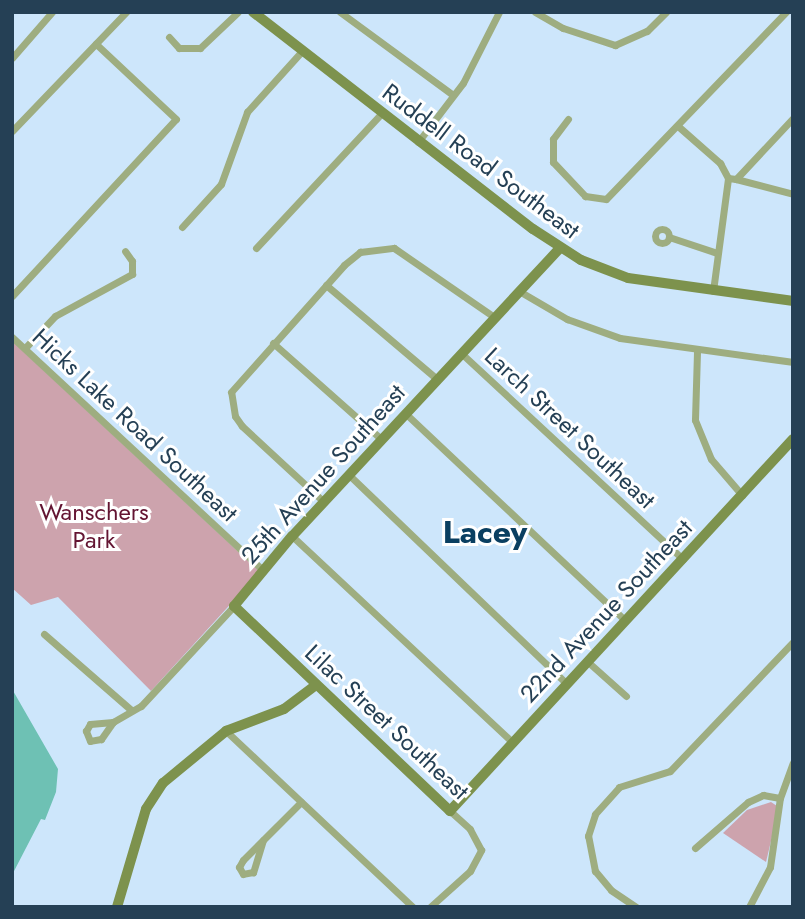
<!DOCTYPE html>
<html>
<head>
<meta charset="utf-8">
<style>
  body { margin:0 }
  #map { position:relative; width:805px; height:919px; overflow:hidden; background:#cde6fb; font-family:Jost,sans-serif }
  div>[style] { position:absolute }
  .green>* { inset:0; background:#cda3ad }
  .water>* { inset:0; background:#6ec1b4 }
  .street>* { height:7px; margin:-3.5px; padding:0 3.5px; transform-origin:3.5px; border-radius:3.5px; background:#9ead80 }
  .street>.ring { margin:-3.5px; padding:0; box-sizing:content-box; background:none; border:7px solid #9ead80; border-radius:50% }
  .secondary>* { height:10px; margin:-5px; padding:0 5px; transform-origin:5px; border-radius:5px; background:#7d924d }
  span { translate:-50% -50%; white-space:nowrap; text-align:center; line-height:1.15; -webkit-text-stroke:6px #fff; paint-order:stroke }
  .street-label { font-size:24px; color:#254055 }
  .park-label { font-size:24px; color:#631432 }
  .district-label { font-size:32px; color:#0a3f61; font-weight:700 }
  .frame { position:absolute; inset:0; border:14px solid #254055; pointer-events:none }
</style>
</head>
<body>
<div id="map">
  <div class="green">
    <i style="clip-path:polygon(12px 341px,260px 572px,151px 691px,58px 597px,31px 605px,12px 588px)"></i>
    <i style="clip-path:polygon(771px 802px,777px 806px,776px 820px,766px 862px,723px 833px,747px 810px)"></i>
  </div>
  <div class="water">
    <i style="clip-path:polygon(12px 689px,58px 769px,56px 792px,45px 820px,41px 819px,12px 875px)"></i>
  </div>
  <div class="street">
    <i style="left:340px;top:12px;width:140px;rotate:36.3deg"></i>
    <i style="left:535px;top:12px;width:32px;rotate:30deg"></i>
    <i style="left:563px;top:28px;width:55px;rotate:18.1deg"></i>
    <i style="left:615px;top:45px;width:35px;rotate:-24deg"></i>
    <i style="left:647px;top:31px;width:27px;rotate:-45deg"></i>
    <i style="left:169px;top:37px;width:15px;rotate:48deg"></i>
    <i style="left:179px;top:48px;width:21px"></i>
    <i style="left:200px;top:48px;width:52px;rotate:-43.5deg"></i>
    <i style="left:12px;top:58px;width:61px;rotate:-49deg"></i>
    <i style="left:568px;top:119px;width:25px;rotate:127deg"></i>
    <i style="left:553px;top:139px;width:23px;rotate:90deg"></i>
    <i style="left:553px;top:162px;width:47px;rotate:46.7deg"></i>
    <i style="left:585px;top:196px;width:21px;rotate:8deg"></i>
    <i style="left:606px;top:199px;width:260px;rotate:-46.1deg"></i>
    <i style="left:679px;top:127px;width:55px;rotate:41.3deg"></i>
    <i style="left:720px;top:163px;width:17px;rotate:62deg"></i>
    <i style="left:12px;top:131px;width:165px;rotate:-46.2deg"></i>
    <i style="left:418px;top:142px;width:74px;rotate:-52.7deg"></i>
    <i style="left:463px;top:83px;width:80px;rotate:-63.1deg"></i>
    <i style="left:728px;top:178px;width:8px;rotate:7deg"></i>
    <i style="left:736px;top:179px;width:83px;rotate:-46.9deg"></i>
    <i style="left:736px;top:179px;width:59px;rotate:14.7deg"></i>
    <i style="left:182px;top:227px;width:58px;rotate:-47.8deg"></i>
    <i style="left:221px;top:184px;width:77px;rotate:-70.1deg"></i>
    <i style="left:247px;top:112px;width:81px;rotate:-48deg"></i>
    <i class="ring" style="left:655px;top:229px;width:7px;height:7px"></i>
    <i style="left:669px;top:237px;width:51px;rotate:18.4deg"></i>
    <i style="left:256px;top:248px;width:185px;rotate:-47deg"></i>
    <i style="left:326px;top:285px;width:145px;rotate:40.3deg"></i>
    <i style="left:519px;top:291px;width:56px;rotate:30.3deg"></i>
    <i style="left:567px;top:319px;width:56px;rotate:19.7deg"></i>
    <i style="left:620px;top:338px;width:175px;rotate:7.9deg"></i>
    <i style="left:713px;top:291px;width:114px;rotate:-82.4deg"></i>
    <i style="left:12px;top:296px;width:241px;rotate:-47.2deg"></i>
    <i style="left:176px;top:119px;width:110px;rotate:-136.8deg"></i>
    <i style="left:12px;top:337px;width:342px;rotate:42.9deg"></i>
    <i style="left:273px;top:343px;width:144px;rotate:41.6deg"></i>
    <i style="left:25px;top:348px;width:44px;rotate:-46.8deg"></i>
    <i style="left:55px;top:316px;width:88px;rotate:-28.6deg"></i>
    <i style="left:132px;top:274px;width:13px;rotate:-90deg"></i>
    <i style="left:132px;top:261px;width:12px;rotate:-125deg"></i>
    <i style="left:697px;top:352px;width:68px;rotate:91.7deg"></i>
    <i style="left:695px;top:420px;width:42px;rotate:67.7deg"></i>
    <i style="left:711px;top:459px;width:48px;rotate:49.3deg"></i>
    <i style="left:461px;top:353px;width:303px;rotate:42.9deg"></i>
    <i style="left:405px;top:413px;width:303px;rotate:43.3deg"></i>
    <i style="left:348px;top:474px;width:303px;rotate:43.8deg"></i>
    <i style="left:324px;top:502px;width:112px;rotate:-137.2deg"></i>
    <i style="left:242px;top:426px;width:12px;rotate:-125deg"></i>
    <i style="left:235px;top:416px;width:24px;rotate:-99deg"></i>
    <i style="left:231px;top:392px;width:170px;rotate:-48.3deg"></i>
    <i style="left:344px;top:265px;width:21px;rotate:-39deg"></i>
    <i style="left:360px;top:252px;width:34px;rotate:-7deg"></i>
    <i style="left:394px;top:248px;width:121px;rotate:34.6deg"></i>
    <i style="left:292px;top:536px;width:303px;rotate:43.1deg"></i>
    <i style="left:44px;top:634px;width:116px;rotate:41.1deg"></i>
    <i style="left:588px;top:662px;width:51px;rotate:41.8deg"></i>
    <i style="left:113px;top:722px;width:21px;rotate:125deg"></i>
    <i style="left:101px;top:739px;width:11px;rotate:170deg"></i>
    <i style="left:90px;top:741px;width:11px;rotate:-112deg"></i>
    <i style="left:86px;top:731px;width:8px;rotate:-60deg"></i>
    <i style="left:90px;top:724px;width:23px;rotate:-5deg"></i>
    <i style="left:113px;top:722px;width:32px;rotate:-30deg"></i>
    <i style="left:141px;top:706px;width:137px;rotate:-47.1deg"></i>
    <i style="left:226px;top:731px;width:257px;rotate:43.3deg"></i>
    <i style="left:263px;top:840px;width:34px;rotate:107deg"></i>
    <i style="left:253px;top:872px;width:10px;rotate:169deg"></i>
    <i style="left:243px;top:874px;width:8px;rotate:-120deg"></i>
    <i style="left:239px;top:867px;width:8px;rotate:-60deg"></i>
    <i style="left:243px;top:860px;width:82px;rotate:-45deg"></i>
    <i style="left:695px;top:848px;width:70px;rotate:-41deg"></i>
    <i style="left:748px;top:802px;width:17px;rotate:-25deg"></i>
    <i style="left:763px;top:795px;width:17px;rotate:10deg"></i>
    <i style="left:430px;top:907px;width:54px;rotate:-42deg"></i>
    <i style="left:470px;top:871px;width:24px;rotate:-62deg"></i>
    <i style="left:481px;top:850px;width:24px;rotate:-118deg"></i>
    <i style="left:470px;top:829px;width:27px;rotate:-138deg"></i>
    <i style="left:636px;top:907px;width:30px;rotate:-146deg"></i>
    <i style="left:611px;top:890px;width:25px;rotate:-130deg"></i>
    <i style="left:595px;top:871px;width:36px;rotate:-101deg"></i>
    <i style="left:588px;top:836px;width:23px;rotate:-72deg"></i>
    <i style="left:595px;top:814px;width:36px;rotate:-48deg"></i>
    <i style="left:619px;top:787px;width:53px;rotate:-17.4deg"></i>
    <i style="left:670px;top:771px;width:178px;rotate:-46.4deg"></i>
    <i style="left:749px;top:907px;width:45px;rotate:-62.3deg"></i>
    <i style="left:770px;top:867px;width:70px;rotate:-81.8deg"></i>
    <i style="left:780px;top:798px;width:37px;rotate:-70deg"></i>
  </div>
  <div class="secondary">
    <i style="left:253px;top:12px;width:354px;rotate:37.8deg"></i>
    <i style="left:533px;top:229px;width:57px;rotate:32.9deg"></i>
    <i style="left:581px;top:260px;width:50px;rotate:21deg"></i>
    <i style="left:628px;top:278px;width:167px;rotate:7.9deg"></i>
    <i style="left:560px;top:248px;width:393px;rotate:132.9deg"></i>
    <i style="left:292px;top:536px;width:91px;rotate:129.6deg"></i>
    <i style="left:234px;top:606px;width:298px;rotate:43.5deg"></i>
    <i style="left:450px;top:811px;width:506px;rotate:-47.32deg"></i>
    <i style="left:117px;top:907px;width:102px;rotate:-73.5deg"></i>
    <i style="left:146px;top:809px;width:31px;rotate:-57deg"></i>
    <i style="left:163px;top:783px;width:82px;rotate:-39.5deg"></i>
    <i style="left:226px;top:731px;width:62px;rotate:-20.8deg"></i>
    <i style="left:284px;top:709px;width:40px;rotate:-37deg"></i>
  </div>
  <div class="street-label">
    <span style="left:481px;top:161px;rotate:37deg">Ruddell Road Southeast</span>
    <span style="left:135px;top:425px;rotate:43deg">Hicks Lake Road Southeast</span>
    <span style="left:570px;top:428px;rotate:43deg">Larch Street Southeast</span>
    <span style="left:323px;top:474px;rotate:-48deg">25th Avenue Southeast</span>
    <span style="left:606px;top:611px;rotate:-47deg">22nd Avenue Southeast</span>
    <span style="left:387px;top:722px;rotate:43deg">Lilac Street Southeast</span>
  </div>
  <div class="park-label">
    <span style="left:94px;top:526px">Wanschers<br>Park</span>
  </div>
  <div class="district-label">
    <span style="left:485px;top:532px">Lacey</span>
  </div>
  <div class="frame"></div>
</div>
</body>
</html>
